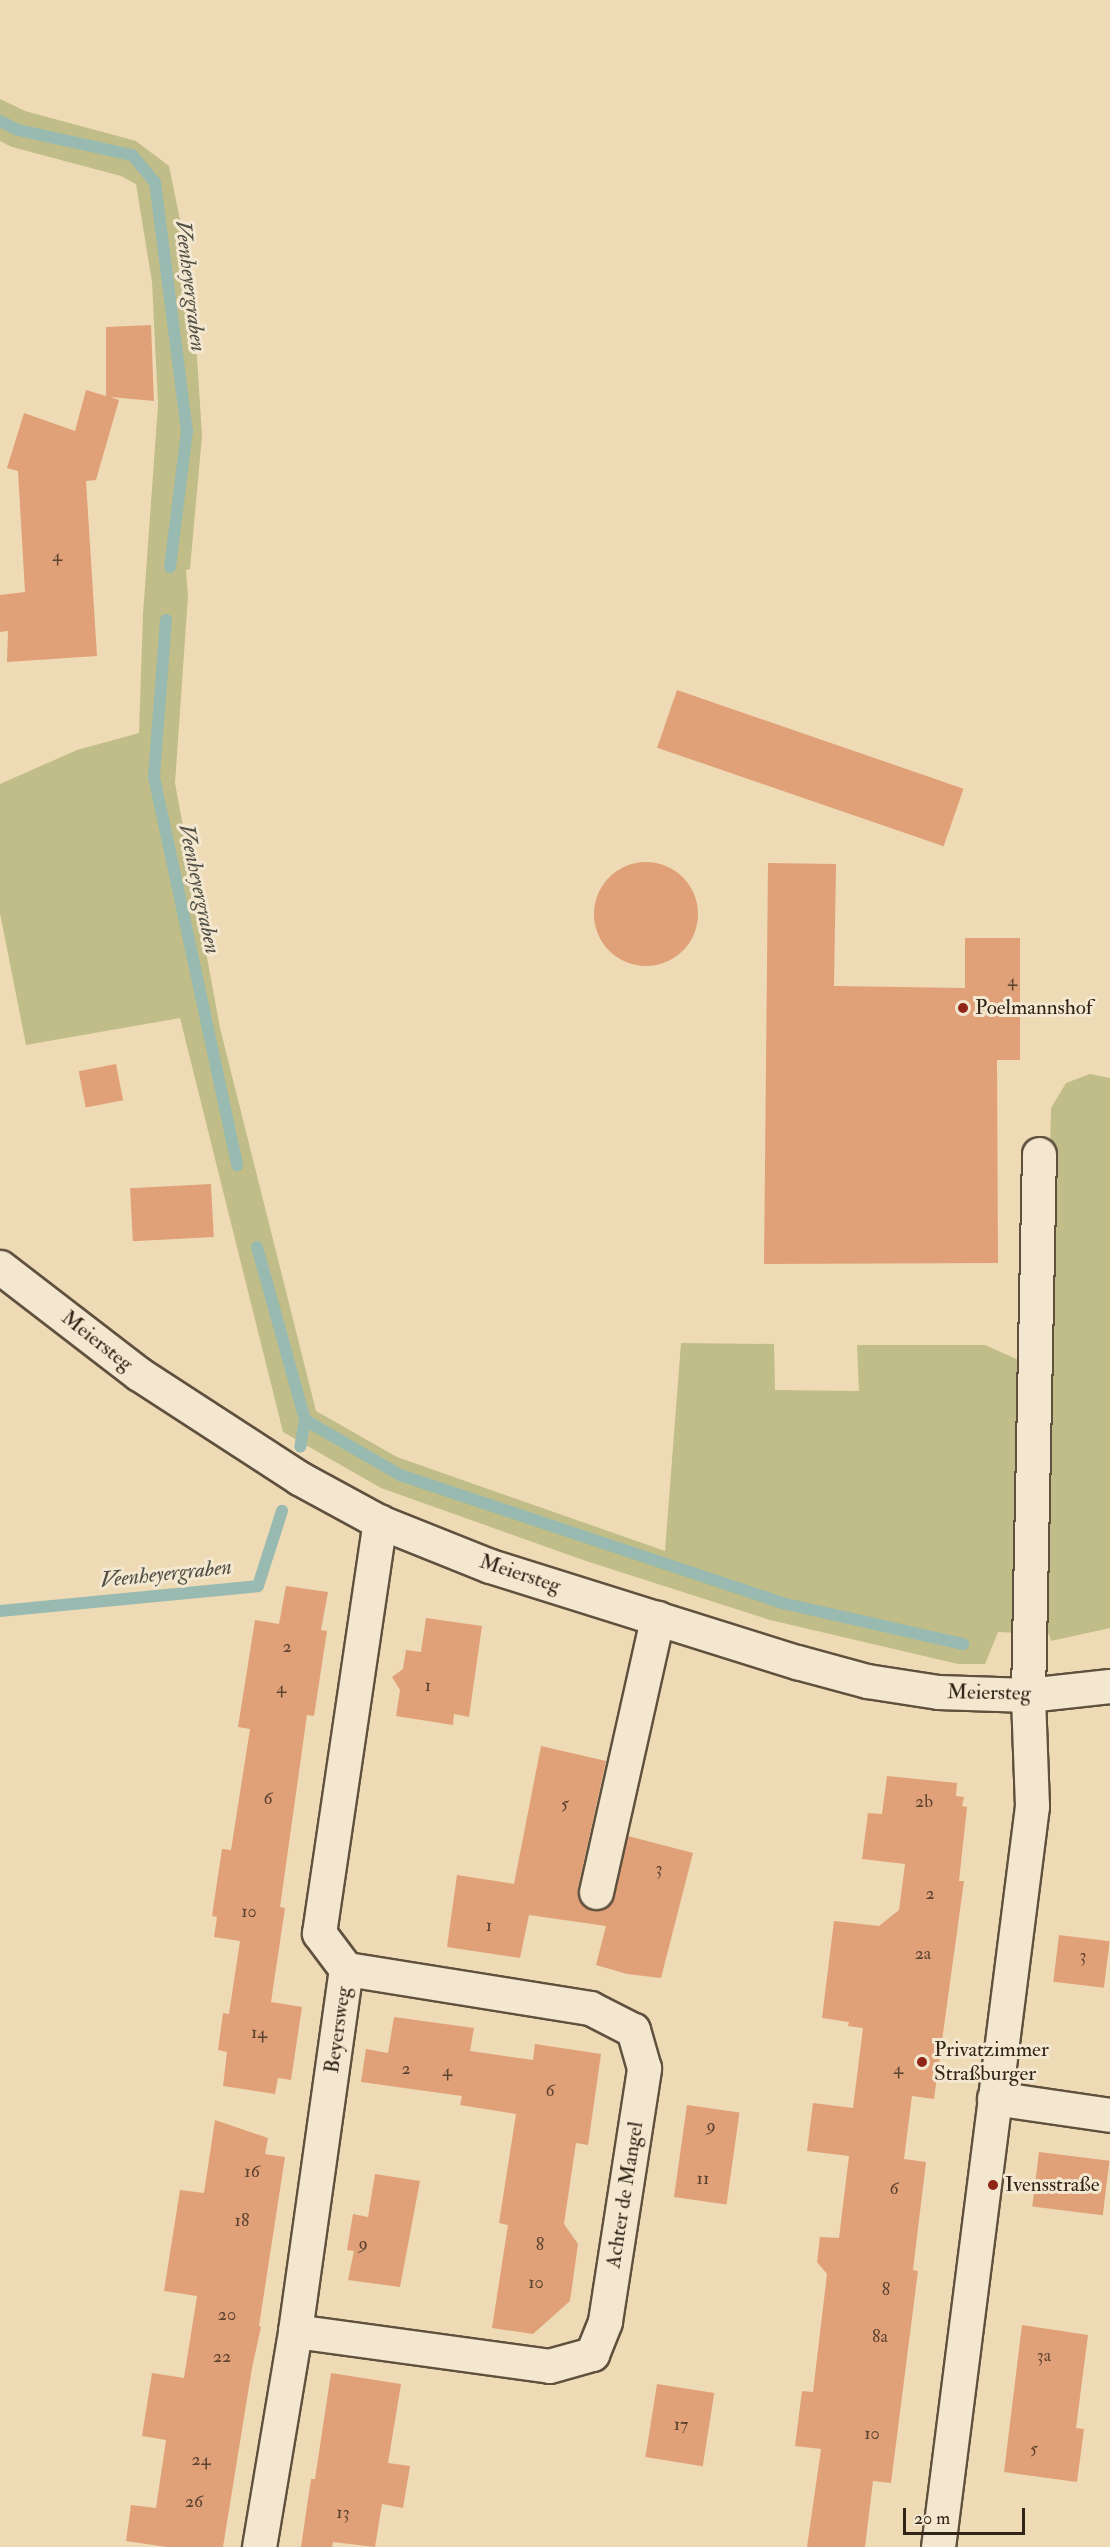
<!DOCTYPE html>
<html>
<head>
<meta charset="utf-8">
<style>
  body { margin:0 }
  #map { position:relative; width:1110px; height:2547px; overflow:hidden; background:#eedab5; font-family:"IM FELL Double Pica",serif }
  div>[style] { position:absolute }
  .green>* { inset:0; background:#c0bd88 }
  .stream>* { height:12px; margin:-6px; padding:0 6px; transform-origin:6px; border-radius:6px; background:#99bab0 }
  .building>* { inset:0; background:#e0a179; transform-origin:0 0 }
  .round { border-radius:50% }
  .roads { filter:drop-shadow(2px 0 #60513f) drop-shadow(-2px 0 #60513f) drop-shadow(0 2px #60513f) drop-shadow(0 -2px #60513f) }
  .minor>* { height:33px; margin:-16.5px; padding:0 16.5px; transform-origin:16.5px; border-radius:16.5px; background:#f4e7cf }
  .dots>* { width:16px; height:16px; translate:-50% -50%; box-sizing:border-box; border:3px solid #f4e7cf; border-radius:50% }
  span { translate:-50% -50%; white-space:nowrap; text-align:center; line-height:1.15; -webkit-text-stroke:6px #f4e7cf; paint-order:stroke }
  .number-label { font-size:18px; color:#5c4230 }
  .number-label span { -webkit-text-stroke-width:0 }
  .poi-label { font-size:21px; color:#302318 }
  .left { translate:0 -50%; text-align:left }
  .street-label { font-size:21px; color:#302318 }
  .water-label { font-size:22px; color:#505046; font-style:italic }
  .scale { position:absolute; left:903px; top:2508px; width:122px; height:27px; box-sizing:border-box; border:3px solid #302318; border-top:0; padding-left:8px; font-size:18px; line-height:21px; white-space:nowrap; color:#302318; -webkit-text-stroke:4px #f4e7cf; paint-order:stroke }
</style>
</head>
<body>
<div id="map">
  <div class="green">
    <i style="clip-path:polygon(0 99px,25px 111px,136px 141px,169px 166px,192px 278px,202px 436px,190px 569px,186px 570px,188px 596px,175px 783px,220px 1028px,316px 1411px,397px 1457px,665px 1551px,681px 1343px,774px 1344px,775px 1390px,859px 1391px,857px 1345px,985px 1345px,1021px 1361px,1018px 1633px,998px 1632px,985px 1664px,958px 1664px,770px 1620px,586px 1561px,381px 1488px,283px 1432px,180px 1018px,26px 1045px,0 913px,0 784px,77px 750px,139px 733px,143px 614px,158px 405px,152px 282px,136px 184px,121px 176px,12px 147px,0 141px)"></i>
    <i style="clip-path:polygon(1090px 1074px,1110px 1078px,1110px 1628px,1051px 1641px,1049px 1634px,1039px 1633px,1051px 1108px,1066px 1083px)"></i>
  </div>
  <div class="stream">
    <i style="left:0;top:121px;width:20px;rotate:27deg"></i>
    <i style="left:18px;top:130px;width:117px;rotate:12.4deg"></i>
    <i style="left:132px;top:155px;width:35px;rotate:50deg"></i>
    <i style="left:155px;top:182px;width:251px;rotate:82.7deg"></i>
    <i style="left:187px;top:431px;width:137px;rotate:97.1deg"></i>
    <i style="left:166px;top:620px;width:157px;rotate:94.4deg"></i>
    <i style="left:154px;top:777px;width:397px;rotate:77.9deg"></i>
    <i style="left:257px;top:1247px;width:180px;rotate:74.5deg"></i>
    <i style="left:305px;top:1420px;width:27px;rotate:100deg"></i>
    <i style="left:305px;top:1420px;width:110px;rotate:30.1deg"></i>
    <i style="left:400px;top:1475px;width:403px;rotate:18.5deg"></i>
    <i style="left:782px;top:1603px;width:186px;rotate:12.8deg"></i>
    <i style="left:0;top:1611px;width:259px;rotate:-5.5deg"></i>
    <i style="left:258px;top:1586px;width:79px;rotate:-72.3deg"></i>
  </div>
  <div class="building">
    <i style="clip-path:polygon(151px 325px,154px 401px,110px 397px,119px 400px,96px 480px,86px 481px,97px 656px,7px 662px,8px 631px,0 632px,0 595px,25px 592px,18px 471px,7px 468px,24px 413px,75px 431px,86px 390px,106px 396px,106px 327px)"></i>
    <i style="left:677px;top:690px;width:303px;height:61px;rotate:19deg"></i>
    <i class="round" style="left:594px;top:862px;width:104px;height:104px"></i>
    <i style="clip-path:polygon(768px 863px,836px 864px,834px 986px,965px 988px,965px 938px,1020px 938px,1020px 1060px,997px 1060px,998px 1263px,764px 1264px)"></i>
    <i style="left:116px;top:1064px;width:37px;height:38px;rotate:79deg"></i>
    <i style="left:211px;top:1184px;width:53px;height:81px;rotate:87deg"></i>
    <i style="clip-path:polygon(286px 1586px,328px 1592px,321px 1630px,327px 1631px,314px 1716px,307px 1715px,280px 1907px,285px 1908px,271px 2002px,302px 2007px,291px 2080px,278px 2078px,275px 2094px,223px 2086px,227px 2052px,218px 2050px,223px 2013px,229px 2014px,240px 1941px,214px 1937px,217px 1917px,212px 1916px,222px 1849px,231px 1850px,250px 1729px,238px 1727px,255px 1620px,279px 1624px)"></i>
    <i style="clip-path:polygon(426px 1618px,482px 1626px,469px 1717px,454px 1714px,453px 1725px,396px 1716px,400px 1690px,392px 1677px,403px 1669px,406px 1650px,421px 1652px)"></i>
    <i style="clip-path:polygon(541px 1746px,606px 1761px,578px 1888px,578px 1898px,584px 1906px,593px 1910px,601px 1910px,610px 1904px,628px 1836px,693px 1853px,661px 1978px,627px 1974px,596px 1965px,606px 1926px,529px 1915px,520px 1958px,447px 1947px,457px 1875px,514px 1884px)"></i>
    <i style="clip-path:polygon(887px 1776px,957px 1783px,956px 1796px,964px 1797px,962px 1806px,967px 1807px,959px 1881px,964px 1881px,934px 2099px,912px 2096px,904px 2159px,926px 2162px,913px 2270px,918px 2271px,891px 2483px,873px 2481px,865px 2547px,807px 2547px,821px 2449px,795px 2446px,802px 2391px,813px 2392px,827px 2274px,817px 2262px,820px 2237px,839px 2238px,849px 2156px,807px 2151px,813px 2103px,853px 2108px,863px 2028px,848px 2026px,849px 2022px,822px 2018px,834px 1921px,879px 1926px,899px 1910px,905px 1864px,862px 1859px,868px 1813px,882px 1814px)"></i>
    <i style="left:1059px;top:1935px;width:51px;height:47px;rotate:7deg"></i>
    <i style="clip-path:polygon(394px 2017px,474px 2028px,470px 2051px,533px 2060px,535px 2044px,601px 2054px,588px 2145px,576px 2143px,564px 2224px,578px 2244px,570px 2301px,533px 2334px,492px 2328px,508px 2225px,499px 2223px,516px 2114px,460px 2105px,462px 2096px,361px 2082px,366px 2049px,388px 2053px)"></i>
    <i style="left:687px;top:2105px;width:53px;height:93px;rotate:8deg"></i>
    <i style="clip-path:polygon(215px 2120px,268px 2138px,265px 2154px,285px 2157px,259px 2326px,261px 2327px,252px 2368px,223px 2547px,167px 2547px,126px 2541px,131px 2505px,156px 2508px,166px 2440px,142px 2436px,152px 2373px,184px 2378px,197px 2296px,164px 2291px,180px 2190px,204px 2193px)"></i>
    <i style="left:1039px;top:2152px;width:71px;height:55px;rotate:7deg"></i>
    <i style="clip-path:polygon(375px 2174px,420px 2181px,400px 2287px,348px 2280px,354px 2251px,347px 2250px,353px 2214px,368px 2217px)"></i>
    <i style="clip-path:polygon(1022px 2325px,1088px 2335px,1076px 2428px,1084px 2429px,1077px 2482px,1004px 2472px)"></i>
    <i style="clip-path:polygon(331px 2373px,401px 2384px,388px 2463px,410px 2466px,403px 2508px,382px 2504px,375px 2547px,333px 2542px,332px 2547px,301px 2547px,311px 2479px,315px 2479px)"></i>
    <i style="left:657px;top:2384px;width:58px;height:74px;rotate:9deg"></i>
  </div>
  <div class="roads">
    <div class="minor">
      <i style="left:0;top:1267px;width:175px;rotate:37.6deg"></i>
      <i style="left:139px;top:1374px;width:191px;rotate:33deg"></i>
      <i style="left:299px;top:1478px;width:92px;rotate:28.5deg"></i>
      <i style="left:380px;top:1522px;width:118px;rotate:21.8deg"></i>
      <i style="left:490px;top:1566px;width:322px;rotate:17.4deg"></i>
      <i style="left:797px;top:1662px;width:73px;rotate:15.2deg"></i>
      <i style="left:867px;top:1681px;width:72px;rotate:8.8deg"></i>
      <i style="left:938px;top:1692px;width:90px;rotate:1.9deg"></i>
      <i style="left:1028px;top:1695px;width:82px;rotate:-6.3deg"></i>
      <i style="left:596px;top:1892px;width:281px;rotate:-77.4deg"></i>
      <i style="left:994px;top:2098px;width:117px;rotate:8.3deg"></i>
      <i style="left:295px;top:2331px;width:256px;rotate:7.8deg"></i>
      <i style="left:549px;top:2366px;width:45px;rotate:-15.6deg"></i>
      <i style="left:592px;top:2354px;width:35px;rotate:-68deg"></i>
      <i style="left:605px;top:2321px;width:256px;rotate:-81.2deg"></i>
      <i style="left:644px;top:2068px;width:40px;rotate:-106deg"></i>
      <i style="left:633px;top:2030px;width:48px;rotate:-152.9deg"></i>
      <i style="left:590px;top:2008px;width:247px;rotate:-170.9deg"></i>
      <i style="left:259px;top:2547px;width:219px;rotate:-80.5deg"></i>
      <i style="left:295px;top:2331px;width:366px;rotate:-82deg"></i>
      <i style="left:346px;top:1969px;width:45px;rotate:-126.9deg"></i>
      <i style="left:319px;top:1933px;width:416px;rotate:-81.6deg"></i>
      <i style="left:938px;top:2547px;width:747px;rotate:-82.77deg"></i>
      <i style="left:1032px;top:1806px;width:111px;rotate:-92.1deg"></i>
      <i style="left:1028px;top:1695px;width:541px;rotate:-88.84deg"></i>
    </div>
  </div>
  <div class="dots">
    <i style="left:963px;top:1008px;background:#8f2418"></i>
    <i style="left:922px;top:2062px;background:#8f2418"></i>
    <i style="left:993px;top:2185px;background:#8f2418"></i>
  </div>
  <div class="number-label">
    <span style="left:57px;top:556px">4</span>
    <span style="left:1012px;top:981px">4</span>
    <span style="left:287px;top:1647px">2</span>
    <span style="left:428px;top:1686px">1</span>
    <span style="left:281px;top:1688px">4</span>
    <span style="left:268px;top:1799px">6</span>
    <span style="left:924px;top:1802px">2b</span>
    <span style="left:565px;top:1804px">5</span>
    <span style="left:659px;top:1869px">3</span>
    <span style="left:930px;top:1894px">2</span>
    <span style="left:249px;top:1912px">10</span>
    <span style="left:489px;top:1926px">1</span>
    <span style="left:923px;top:1954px">2a</span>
    <span style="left:1083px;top:1956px">3</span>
    <span style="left:259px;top:2033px">14</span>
    <span style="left:406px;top:2069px">2</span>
    <span style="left:898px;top:2069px">4</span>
    <span style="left:447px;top:2071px">4</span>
    <span style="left:550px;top:2091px">6</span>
    <span style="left:711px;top:2126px">9</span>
    <span style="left:252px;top:2172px">16</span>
    <span style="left:703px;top:2179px">11</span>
    <span style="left:894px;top:2189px">6</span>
    <span style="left:242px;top:2221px">18</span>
    <span style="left:363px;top:2244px">9</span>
    <span style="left:540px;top:2245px">8</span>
    <span style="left:536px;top:2283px">10</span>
    <span style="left:886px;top:2290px">8</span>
    <span style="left:227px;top:2315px">20</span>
    <span style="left:880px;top:2337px">8a</span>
    <span style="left:1044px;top:2356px">3a</span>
    <span style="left:222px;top:2357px">22</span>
    <span style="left:681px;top:2425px">17</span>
    <span style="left:872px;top:2434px">10</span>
    <span style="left:1034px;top:2449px">5</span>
    <span style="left:201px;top:2460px">24</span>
    <span style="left:194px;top:2502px">26</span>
    <span style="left:343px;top:2513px">13</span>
  </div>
  <div class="poi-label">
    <span class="left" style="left:975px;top:1008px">Poelmannshof</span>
    <span class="left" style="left:934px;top:2062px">Privatzimmer<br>Straßburger</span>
    <span class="left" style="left:1005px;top:2185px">Ivensstraße</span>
  </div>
  <div class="street-label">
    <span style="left:97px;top:1341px;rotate:38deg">Meiersteg</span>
    <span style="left:520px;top:1574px;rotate:18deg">Meiersteg</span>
    <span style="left:989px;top:1693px;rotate:1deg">Meiersteg</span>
    <span style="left:338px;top:2030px;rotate:-82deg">Beyersweg</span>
    <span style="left:625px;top:2195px;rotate:-81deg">Achter de Mangel</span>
  </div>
  <div class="water-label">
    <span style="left:190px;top:286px;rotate:83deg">Veenheyergraben</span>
    <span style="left:199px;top:889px;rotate:78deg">Veenheyergraben</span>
    <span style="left:166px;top:1574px;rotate:-6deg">Veenheyergraben</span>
  </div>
  <div class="scale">20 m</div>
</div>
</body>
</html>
